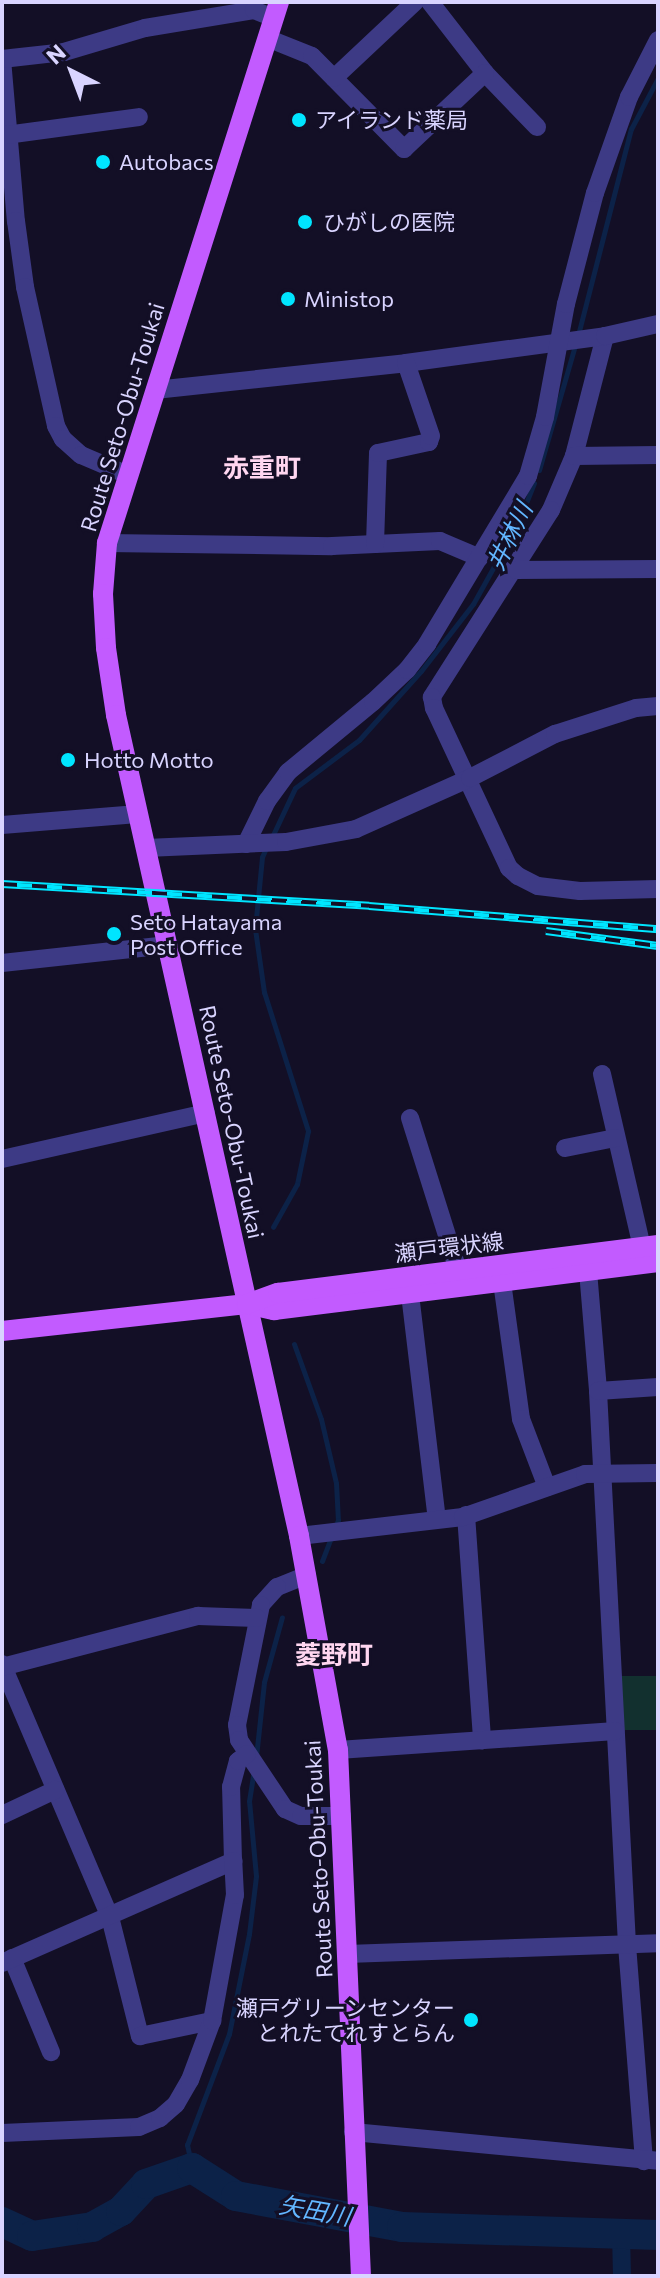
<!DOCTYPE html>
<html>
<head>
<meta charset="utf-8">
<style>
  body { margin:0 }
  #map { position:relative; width:660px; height:2278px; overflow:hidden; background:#130f26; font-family:Commissioner,"Noto Sans JP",sans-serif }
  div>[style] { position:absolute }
  .green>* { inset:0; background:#12302f; transform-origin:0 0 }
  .stream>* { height:5px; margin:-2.5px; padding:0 2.5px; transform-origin:2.5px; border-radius:2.5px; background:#0c2248 }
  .canal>* { height:18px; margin:-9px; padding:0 9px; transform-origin:9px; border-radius:9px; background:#0c2248 }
  .river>* { height:30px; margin:-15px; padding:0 15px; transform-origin:15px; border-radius:15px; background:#0c2248 }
  .minor>* { height:18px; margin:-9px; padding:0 9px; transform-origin:9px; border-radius:9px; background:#3d3a85 }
  .major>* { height:20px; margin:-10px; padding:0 10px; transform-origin:10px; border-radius:10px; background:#c25bff }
  .rail>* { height:8px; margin-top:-4px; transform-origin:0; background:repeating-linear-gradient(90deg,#130f26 0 15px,#00e5ff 0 30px); box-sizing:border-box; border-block:2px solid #00e5ff }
  .dots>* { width:22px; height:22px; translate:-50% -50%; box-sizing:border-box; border:4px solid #130f26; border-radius:50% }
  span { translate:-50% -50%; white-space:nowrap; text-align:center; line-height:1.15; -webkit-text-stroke:6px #130f26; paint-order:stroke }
  .poi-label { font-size:22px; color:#d9d4ff }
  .left { translate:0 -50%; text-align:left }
  .right { translate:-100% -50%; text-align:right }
  .street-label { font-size:22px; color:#d9d4ff }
  .water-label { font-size:24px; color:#62b6ff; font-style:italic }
  .quarter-label { font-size:26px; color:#ffd6f0; font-weight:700 }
  .frame { position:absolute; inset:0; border:4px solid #d9d4ff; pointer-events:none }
  .north { position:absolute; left:32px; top:32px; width:80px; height:80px; -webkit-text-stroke:6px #130f26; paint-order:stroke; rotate:318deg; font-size:22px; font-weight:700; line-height:32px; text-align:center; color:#d9d4ff }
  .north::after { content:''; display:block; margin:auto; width:28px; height:36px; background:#d9d4ff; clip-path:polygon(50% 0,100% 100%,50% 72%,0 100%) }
</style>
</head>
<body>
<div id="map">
  <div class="green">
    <i style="left:658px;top:1676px;width:54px;height:39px;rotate:90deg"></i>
  </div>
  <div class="stream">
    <i style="left:578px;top:335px;width:213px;rotate:-75.6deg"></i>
    <i style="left:631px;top:129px;width:58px;rotate:-62.1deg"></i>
    <i style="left:539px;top:470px;width:130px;rotate:-73.9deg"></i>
    <i style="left:271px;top:839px;width:56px;rotate:-64.8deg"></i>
    <i style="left:295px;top:788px;width:80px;rotate:-36.9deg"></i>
    <i style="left:359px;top:740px;width:93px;rotate:-48.1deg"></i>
    <i style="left:421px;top:671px;width:85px;rotate:-52.2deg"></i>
    <i style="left:473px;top:604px;width:93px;rotate:-60.9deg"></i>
    <i style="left:518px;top:523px;width:43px;rotate:-68.2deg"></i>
    <i style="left:266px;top:848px;width:10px;rotate:114deg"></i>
    <i style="left:262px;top:857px;width:72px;rotate:95.6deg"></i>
    <i style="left:255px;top:929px;width:64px;rotate:81.9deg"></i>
    <i style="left:264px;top:992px;width:146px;rotate:72.4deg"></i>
    <i style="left:308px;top:1131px;width:54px;rotate:101.7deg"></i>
    <i style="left:297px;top:1184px;width:49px;rotate:119.2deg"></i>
    <i style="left:294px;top:1344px;width:80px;rotate:70.2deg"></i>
    <i style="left:321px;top:1419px;width:66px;rotate:76.8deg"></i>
    <i style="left:336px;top:1483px;width:37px;rotate:87deg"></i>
    <i style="left:338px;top:1520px;width:9px;rotate:111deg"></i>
    <i style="left:322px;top:1561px;width:26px;rotate:-69deg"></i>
    <i style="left:256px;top:1757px;width:75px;rotate:-83.9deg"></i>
    <i style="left:264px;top:1682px;width:67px;rotate:-74.5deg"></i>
    <i style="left:192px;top:2168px;width:24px;rotate:-102deg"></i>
    <i style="left:187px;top:2145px;width:119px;rotate:-69.3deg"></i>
    <i style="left:229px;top:2034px;width:102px;rotate:-78.7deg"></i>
    <i style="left:249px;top:1934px;width:58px;rotate:-83.1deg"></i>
    <i style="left:256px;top:1876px;width:75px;rotate:-95.3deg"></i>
    <i style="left:249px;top:1801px;width:30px;rotate:-81deg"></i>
  </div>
  <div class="canal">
    <i style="left:621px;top:2234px;width:42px;rotate:88.6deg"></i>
  </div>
  <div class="river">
    <i style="left:2px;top:2222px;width:33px;rotate:25deg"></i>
    <i style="left:32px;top:2236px;width:61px;rotate:-8.5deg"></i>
    <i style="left:92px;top:2227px;width:33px;rotate:-29deg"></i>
    <i style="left:121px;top:2211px;width:37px;rotate:-47deg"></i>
    <i style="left:146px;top:2184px;width:49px;rotate:-19.2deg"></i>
    <i style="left:192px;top:2168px;width:52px;rotate:32.5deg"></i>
    <i style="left:236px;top:2196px;width:169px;rotate:10.6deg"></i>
    <i style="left:402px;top:2227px;width:256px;rotate:1.8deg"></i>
  </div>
  <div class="minor">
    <i style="left:430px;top:2px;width:90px;rotate:52.2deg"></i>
    <i style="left:485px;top:73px;width:75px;rotate:46.1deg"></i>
    <i style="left:267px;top:38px;width:48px;rotate:21.8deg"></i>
    <i style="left:312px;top:56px;width:131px;rotate:45.3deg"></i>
    <i style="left:404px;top:149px;width:111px;rotate:-43.2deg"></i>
    <i style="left:2px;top:59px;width:163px;rotate:85.1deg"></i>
    <i style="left:16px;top:221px;width:67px;rotate:82.2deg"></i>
    <i style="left:25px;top:287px;width:142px;rotate:77.4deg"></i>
    <i style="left:56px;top:426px;width:15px;rotate:62deg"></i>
    <i style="left:63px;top:439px;width:24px;rotate:42deg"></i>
    <i style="left:81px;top:455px;width:51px;rotate:23.1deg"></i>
    <i style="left:2px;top:59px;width:62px;rotate:-6.4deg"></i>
    <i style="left:64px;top:52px;width:84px;rotate:-16.5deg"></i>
    <i style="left:145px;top:28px;width:110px;rotate:-9.4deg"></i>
    <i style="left:254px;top:10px;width:22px;rotate:22deg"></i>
    <i style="left:334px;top:78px;width:111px;rotate:-43.2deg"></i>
    <i style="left:6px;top:135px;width:134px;rotate:-7.7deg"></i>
    <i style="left:605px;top:336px;width:124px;rotate:104.5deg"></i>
    <i style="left:574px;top:456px;width:59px;rotate:113.1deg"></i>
    <i style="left:551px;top:510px;width:222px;rotate:122.5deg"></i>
    <i style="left:432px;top:697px;width:11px;rotate:80deg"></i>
    <i style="left:434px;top:708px;width:177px;rotate:64.9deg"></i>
    <i style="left:509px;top:868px;width:12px;rotate:42deg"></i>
    <i style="left:518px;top:876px;width:22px;rotate:27deg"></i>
    <i style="left:538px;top:886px;width:42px;rotate:6.8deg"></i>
    <i style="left:580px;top:891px;width:78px;rotate:-1.5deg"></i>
    <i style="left:155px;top:390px;width:252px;rotate:-6.1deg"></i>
    <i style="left:406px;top:363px;width:201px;rotate:-7.7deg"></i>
    <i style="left:605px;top:336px;width:54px;rotate:-12.8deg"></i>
    <i style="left:574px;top:456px;width:84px;rotate:-0.7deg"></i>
    <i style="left:107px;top:543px;width:225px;rotate:0.8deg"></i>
    <i style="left:332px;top:546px;width:108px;rotate:-2.7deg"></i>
    <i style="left:440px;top:541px;width:43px;rotate:23deg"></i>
    <i style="left:375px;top:544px;width:91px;rotate:-88.1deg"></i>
    <i style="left:378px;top:453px;width:52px;rotate:-12.2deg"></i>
    <i style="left:429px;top:442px;width:6px;rotate:-72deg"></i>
    <i style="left:431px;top:436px;width:77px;rotate:-108.9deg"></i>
    <i style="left:516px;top:570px;width:142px;rotate:-0.4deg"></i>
    <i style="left:2px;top:825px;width:136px;rotate:-4.6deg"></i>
    <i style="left:246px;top:844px;width:48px;rotate:-64deg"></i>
    <i style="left:267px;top:801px;width:36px;rotate:-54deg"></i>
    <i style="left:288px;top:772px;width:110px;rotate:-39.5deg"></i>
    <i style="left:373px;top:702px;width:47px;rotate:-43.3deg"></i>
    <i style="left:407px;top:670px;width:33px;rotate:-52deg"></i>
    <i style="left:427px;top:644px;width:196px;rotate:-59deg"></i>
    <i style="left:528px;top:476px;width:61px;rotate:-73.9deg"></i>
    <i style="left:545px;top:417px;width:115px;rotate:-79.5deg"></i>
    <i style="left:566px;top:304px;width:115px;rotate:-75.4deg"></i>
    <i style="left:595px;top:193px;width:102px;rotate:-70.5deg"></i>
    <i style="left:629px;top:97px;width:64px;rotate:-63deg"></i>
    <i style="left:146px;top:848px;width:140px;rotate:-2.5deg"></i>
    <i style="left:286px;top:842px;width:71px;rotate:-10.5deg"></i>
    <i style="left:356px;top:829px;width:125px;rotate:-24.1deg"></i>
    <i style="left:470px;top:778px;width:96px;rotate:-27.4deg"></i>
    <i style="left:555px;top:734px;width:85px;rotate:-17.8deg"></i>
    <i style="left:636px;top:708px;width:22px;rotate:-5deg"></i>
    <i style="left:2px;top:963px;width:167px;rotate:-6.2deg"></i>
    <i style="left:602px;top:1074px;width:178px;rotate:77deg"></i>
    <i style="left:410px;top:1118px;width:159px;rotate:72.5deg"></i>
    <i style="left:565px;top:1148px;width:51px;rotate:-11.3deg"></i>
    <i style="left:2px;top:1159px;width:209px;rotate:-12.7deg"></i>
    <i style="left:588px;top:1271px;width:120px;rotate:85.2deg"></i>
    <i style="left:598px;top:1391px;width:555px;rotate:87deg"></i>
    <i style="left:627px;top:1945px;width:217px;rotate:85.5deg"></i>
    <i style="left:502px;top:1282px;width:138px;rotate:82.1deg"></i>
    <i style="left:521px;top:1419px;width:73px;rotate:69.1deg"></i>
    <i style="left:410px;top:1294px;width:227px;rotate:83.2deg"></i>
    <i style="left:598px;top:1391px;width:60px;rotate:-3.8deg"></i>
    <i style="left:466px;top:1515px;width:226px;rotate:85.9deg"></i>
    <i style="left:299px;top:1536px;width:165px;rotate:-6.6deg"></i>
    <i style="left:463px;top:1517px;width:129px;rotate:-19.4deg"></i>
    <i style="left:585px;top:1474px;width:73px;rotate:-0.8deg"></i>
    <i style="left:307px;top:1575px;width:32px;rotate:158deg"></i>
    <i style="left:277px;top:1587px;width:24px;rotate:132deg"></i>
    <i style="left:261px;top:1605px;width:122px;rotate:101.3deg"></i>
    <i style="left:237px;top:1725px;width:15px;rotate:82deg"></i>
    <i style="left:239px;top:1740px;width:83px;rotate:56.3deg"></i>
    <i style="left:285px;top:1809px;width:17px;rotate:24deg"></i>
    <i style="left:301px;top:1816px;width:41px"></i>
    <i style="left:2px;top:1664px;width:275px;rotate:66.9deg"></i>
    <i style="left:110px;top:1917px;width:123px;rotate:75.9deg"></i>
    <i style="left:140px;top:2036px;width:74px;rotate:-11.8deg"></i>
    <i style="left:2px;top:1667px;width:203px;rotate:-14.6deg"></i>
    <i style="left:198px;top:1616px;width:59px;rotate:1.9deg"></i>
    <i style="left:338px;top:1750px;width:278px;rotate:-3.9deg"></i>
    <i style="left:2px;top:1815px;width:59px;rotate:-25.3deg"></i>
    <i style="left:347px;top:1954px;width:311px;rotate:-2deg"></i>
    <i style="left:12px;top:1958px;width:102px;rotate:67.5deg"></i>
    <i style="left:2px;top:1963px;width:253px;rotate:-23.8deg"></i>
    <i style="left:233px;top:1861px;width:74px;rotate:-91.5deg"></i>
    <i style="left:231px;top:1787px;width:27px;rotate:-75deg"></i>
    <i style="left:238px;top:1761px;width:11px;rotate:-38deg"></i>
    <i style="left:353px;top:2132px;width:306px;rotate:5.4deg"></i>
    <i style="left:2px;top:2133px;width:137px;rotate:-2.5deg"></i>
    <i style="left:139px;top:2127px;width:23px;rotate:-23deg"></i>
    <i style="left:160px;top:2118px;width:21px;rotate:-41deg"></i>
    <i style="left:176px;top:2104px;width:28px;rotate:-60deg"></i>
    <i style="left:190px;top:2080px;width:63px;rotate:-69.6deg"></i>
    <i style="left:212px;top:2021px;width:128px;rotate:-79.7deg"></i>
    <i style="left:235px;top:1895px;width:34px;rotate:-93deg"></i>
  </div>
  <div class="major">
    <i style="left:279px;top:2px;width:568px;rotate:107.64deg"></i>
    <i style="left:107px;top:543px;width:51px;rotate:94.5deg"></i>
    <i style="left:103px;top:594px;width:54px;rotate:86.8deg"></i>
    <i style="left:106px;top:648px;width:68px;rotate:81.5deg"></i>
    <i style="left:116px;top:715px;width:841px;rotate:77.43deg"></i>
    <i style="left:299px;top:1536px;width:218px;rotate:79.7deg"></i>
    <i style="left:338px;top:1750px;width:527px;rotate:87.5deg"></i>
    <i style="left:247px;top:1304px;width:28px;rotate:13deg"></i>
    <i style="left:274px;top:1310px;width:387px;rotate:-7.1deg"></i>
    <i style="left:2px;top:1331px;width:246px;rotate:-6.3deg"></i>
    <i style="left:247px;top:1304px;width:33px;rotate:-20deg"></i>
    <i style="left:278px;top:1293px;width:383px;rotate:-7.2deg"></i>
  </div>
  <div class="rail">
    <i style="left:2px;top:884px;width:368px;rotate:3.4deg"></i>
    <i style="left:369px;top:906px;width:290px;rotate:4.6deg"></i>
    <i style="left:546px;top:931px;width:113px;rotate:7.6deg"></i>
  </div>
  <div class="dots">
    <i style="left:299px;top:120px;background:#00e5ff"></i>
    <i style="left:103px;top:162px;background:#00e5ff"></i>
    <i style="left:305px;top:222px;background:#00e5ff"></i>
    <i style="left:288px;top:299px;background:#00e5ff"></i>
    <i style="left:68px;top:760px;background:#00e5ff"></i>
    <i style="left:114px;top:934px;background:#00e5ff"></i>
    <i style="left:471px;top:2020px;background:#00e5ff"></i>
  </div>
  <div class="poi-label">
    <span class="left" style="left:315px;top:120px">アイランド薬局</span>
    <span class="left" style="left:119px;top:162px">Autobacs</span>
    <span class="left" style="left:323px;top:222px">ひがしの医院</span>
    <span class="left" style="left:304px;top:299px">Ministop</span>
    <span class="left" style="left:84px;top:760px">Hotto Motto</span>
    <span class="left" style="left:130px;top:934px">Seto Hatayama<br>Post Office</span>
    <span class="right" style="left:455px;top:2020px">瀬戸グリーンセンター<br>とれたてれすとらん</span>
  </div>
  <div class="street-label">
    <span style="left:122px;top:417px;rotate:-73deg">Route Seto-Obu-Toukai</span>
    <span style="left:232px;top:1122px;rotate:78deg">Route Seto-Obu-Toukai</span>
    <span style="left:449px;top:1247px;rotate:-7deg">瀬戸環状線</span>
    <span style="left:318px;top:1859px;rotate:-93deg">Route Seto-Obu-Toukai</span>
  </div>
  <div class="water-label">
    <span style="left:509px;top:536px;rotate:-64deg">井林川</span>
    <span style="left:315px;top:2210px;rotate:10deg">矢田川</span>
  </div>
  <div class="quarter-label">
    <span style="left:262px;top:467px">赤重町</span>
    <span style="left:334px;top:1654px">菱野町</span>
  </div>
  <div class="frame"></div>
  <div class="north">N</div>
</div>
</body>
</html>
